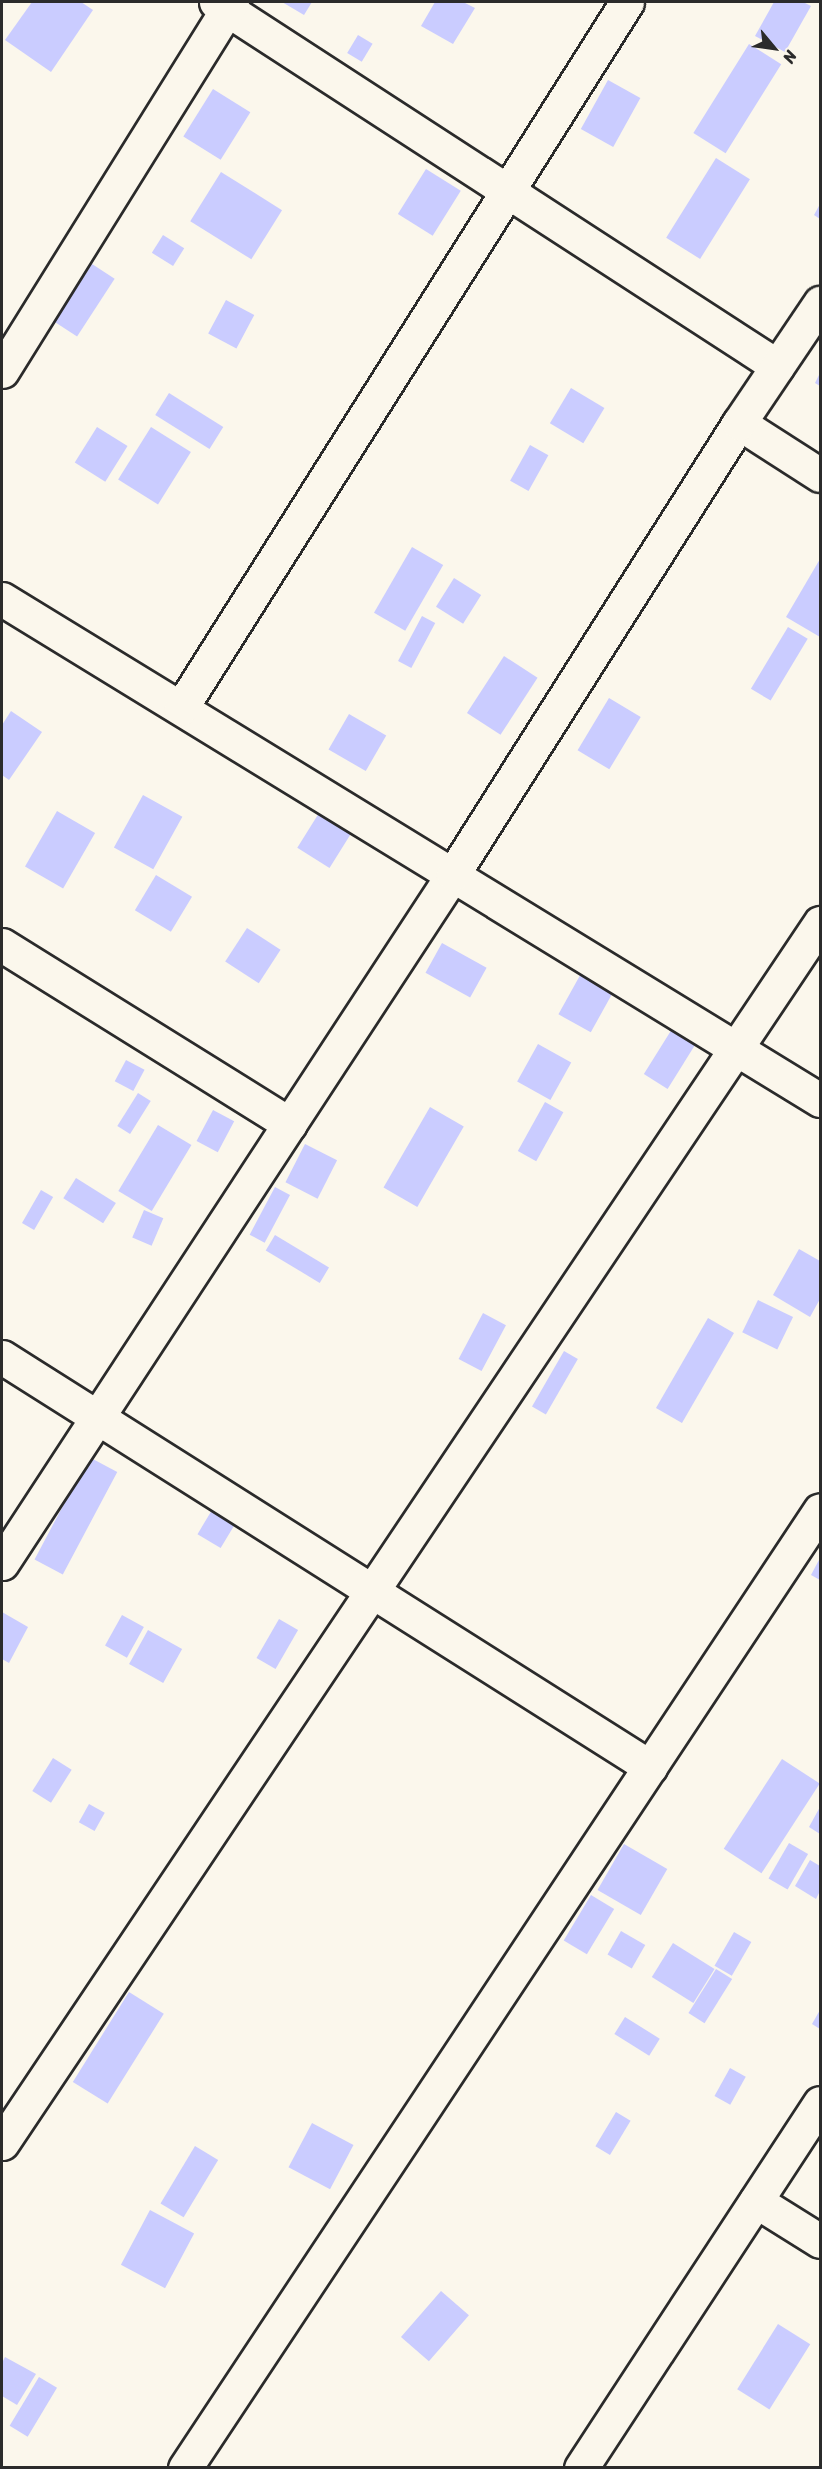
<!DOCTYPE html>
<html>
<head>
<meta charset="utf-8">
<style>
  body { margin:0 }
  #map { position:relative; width:822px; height:2469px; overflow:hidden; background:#fbf7ec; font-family:Sriracha,sans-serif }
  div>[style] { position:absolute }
  .building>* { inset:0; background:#caccff; transform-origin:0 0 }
  .roads { filter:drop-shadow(2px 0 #2b2b2b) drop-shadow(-2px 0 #2b2b2b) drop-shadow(0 2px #2b2b2b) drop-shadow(0 -2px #2b2b2b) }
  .minor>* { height:33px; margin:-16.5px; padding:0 16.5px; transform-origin:16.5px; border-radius:16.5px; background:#fbf7ec }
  span { translate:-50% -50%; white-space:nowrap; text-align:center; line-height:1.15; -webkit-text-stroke:4.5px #fbf7ec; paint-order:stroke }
  .frame { position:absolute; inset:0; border:3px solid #2b2b2b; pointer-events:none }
  .north { position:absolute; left:744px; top:18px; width:60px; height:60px; -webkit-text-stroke:4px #fbf7ec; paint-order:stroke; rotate:119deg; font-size:16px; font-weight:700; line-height:24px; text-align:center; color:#2b2b2b }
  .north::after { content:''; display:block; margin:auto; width:21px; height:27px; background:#2b2b2b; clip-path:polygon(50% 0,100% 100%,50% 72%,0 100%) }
</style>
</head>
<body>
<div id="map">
  <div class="building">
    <i style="clip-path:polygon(32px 2px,81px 2px,93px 10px,51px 72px,5px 40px)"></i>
    <i style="clip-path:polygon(282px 2px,312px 2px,304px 15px)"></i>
    <i style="clip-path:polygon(435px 2px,463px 2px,475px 8px,453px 44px,421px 26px)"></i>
    <i style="clip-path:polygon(774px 2px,803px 2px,811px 6px,785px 52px,755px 36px)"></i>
    <i style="left:358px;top:35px;width:17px;height:21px;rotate:31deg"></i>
    <i style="left:749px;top:44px;width:38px;height:105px;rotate:32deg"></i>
    <i style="left:608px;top:80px;width:37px;height:56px;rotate:29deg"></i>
    <i style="left:213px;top:89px;width:44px;height:56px;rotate:32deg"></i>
    <i style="left:716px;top:158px;width:40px;height:94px;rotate:32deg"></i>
    <i style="left:426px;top:169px;width:41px;height:53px;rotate:32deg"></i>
    <i style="left:221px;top:172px;width:72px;height:58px;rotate:32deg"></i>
    <i style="clip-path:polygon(820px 204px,820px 219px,814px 215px)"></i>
    <i style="left:163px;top:235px;width:25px;height:21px;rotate:32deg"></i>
    <i style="left:92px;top:264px;width:27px;height:69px;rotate:33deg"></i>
    <i style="left:226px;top:300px;width:32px;height:38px;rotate:28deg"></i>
    <i style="clip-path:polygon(820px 373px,820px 386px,815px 383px)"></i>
    <i style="left:571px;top:388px;width:39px;height:41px;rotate:31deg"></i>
    <i style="left:169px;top:393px;width:64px;height:26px;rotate:32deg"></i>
    <i style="left:97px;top:427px;width:36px;height:42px;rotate:32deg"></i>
    <i style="left:151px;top:427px;width:47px;height:62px;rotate:32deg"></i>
    <i style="left:530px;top:445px;width:21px;height:41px;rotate:29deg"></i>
    <i style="left:412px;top:547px;width:36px;height:76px;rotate:30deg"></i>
    <i style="clip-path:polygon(820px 559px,820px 637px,786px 617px)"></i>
    <i style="left:454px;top:578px;width:32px;height:34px;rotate:32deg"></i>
    <i style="left:422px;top:616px;width:15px;height:51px;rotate:28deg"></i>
    <i style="left:788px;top:627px;width:23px;height:72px;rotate:31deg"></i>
    <i style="left:504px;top:656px;width:40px;height:68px;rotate:33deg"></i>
    <i style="left:609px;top:698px;width:37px;height:61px;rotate:31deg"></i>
    <i style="clip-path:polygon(11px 711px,42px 732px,9px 780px,2px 775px,2px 725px)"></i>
    <i style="left:349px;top:714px;width:43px;height:41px;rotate:30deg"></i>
    <i style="left:143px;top:795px;width:45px;height:60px;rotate:29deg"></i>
    <i style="left:57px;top:811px;width:44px;height:64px;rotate:30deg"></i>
    <i style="left:319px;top:813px;width:38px;height:41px;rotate:32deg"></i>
    <i style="left:156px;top:875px;width:42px;height:41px;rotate:31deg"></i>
    <i style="left:247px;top:928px;width:40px;height:40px;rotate:33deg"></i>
    <i style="left:442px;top:943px;width:51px;height:34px;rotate:29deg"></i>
    <i style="left:588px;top:961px;width:37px;height:61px;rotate:29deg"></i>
    <i style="left:682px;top:1013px;width:28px;height:72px;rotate:32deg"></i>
    <i style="left:538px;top:1044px;width:38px;height:43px;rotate:29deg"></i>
    <i style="left:126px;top:1060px;width:21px;height:24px;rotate:28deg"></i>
    <i style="left:138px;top:1093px;width:15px;height:39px;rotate:32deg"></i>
    <i style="left:545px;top:1102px;width:21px;height:56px;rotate:29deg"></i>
    <i style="left:430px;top:1107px;width:39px;height:93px;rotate:30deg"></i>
    <i style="left:213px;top:1110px;width:24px;height:35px;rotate:28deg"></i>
    <i style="left:158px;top:1125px;width:39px;height:77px;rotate:31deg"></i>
    <i style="left:305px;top:1144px;width:36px;height:43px;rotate:27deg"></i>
    <i style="left:76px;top:1178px;width:47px;height:24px;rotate:32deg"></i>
    <i style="left:275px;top:1187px;width:17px;height:54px;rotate:28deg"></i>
    <i style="left:41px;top:1190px;width:14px;height:38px;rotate:30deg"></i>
    <i style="left:144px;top:1210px;width:21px;height:30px;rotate:23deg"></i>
    <i style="left:275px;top:1235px;width:63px;height:18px;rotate:31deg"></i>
    <i style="clip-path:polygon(799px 1249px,820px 1261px,820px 1299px,810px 1317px,773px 1295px)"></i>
    <i style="left:758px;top:1300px;width:39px;height:36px;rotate:26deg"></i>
    <i style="left:483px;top:1313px;width:26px;height:52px;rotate:28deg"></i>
    <i style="left:708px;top:1318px;width:30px;height:104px;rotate:30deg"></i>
    <i style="left:564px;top:1351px;width:16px;height:64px;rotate:30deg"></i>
    <i style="left:89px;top:1457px;width:32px;height:116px;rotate:28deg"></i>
    <i style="left:215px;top:1505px;width:27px;height:34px;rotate:31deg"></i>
    <i style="clip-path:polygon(820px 1558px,820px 1580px,811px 1575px)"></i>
    <i style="clip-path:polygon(2px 1612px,28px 1627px,9px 1663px,2px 1659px)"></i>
    <i style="left:122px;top:1615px;width:25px;height:35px;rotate:29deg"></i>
    <i style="left:279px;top:1619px;width:22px;height:45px;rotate:30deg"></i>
    <i style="left:148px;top:1630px;width:39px;height:39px;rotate:29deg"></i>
    <i style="left:53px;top:1758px;width:22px;height:39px;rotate:32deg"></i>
    <i style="left:782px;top:1759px;width:45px;height:107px;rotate:33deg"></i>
    <i style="left:89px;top:1804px;width:18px;height:21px;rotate:29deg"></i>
    <i style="clip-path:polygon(820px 1807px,820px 1834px,809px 1827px)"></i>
    <i style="left:789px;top:1843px;width:22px;height:41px;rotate:30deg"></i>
    <i style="left:624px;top:1844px;width:50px;height:53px;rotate:30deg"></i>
    <i style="clip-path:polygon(810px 1860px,820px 1866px,820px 1891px,816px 1899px,795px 1886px)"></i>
    <i style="left:591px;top:1895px;width:27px;height:53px;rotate:31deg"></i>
    <i style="left:621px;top:1931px;width:28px;height:27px;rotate:30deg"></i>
    <i style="left:734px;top:1932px;width:20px;height:39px;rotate:30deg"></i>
    <i style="left:673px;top:1943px;width:49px;height:40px;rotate:32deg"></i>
    <i style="left:716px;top:1969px;width:19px;height:52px;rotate:32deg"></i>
    <i style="left:129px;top:1992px;width:41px;height:106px;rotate:32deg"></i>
    <i style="clip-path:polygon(820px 2010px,820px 2029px,812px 2024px)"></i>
    <i style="left:625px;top:2017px;width:41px;height:20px;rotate:32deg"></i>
    <i style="left:730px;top:2068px;width:18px;height:32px;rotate:29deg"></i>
    <i style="left:616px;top:2112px;width:17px;height:40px;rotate:31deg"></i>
    <i style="left:312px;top:2123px;width:47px;height:50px;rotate:28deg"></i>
    <i style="left:195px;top:2146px;width:27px;height:67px;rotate:31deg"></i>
    <i style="left:150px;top:2210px;width:50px;height:62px;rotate:28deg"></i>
    <i style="left:441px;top:2291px;width:37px;height:61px;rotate:41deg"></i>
    <i style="left:778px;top:2324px;width:38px;height:77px;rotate:32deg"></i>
    <i style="clip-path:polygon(5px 2357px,36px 2374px,17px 2405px,2px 2396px,2px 2363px)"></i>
    <i style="left:39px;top:2377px;width:21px;height:57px;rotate:31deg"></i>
  </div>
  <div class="roads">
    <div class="minor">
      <i style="left:216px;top:2px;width:669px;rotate:32.98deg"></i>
      <i style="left:2px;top:371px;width:435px;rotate:-58.1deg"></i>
      <i style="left:739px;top:423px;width:96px;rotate:32.7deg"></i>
      <i style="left:2px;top:599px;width:959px;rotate:31.49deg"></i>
      <i style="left:181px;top:708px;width:835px;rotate:-57.72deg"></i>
      <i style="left:2px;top:945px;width:339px;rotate:31.9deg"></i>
      <i style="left:2px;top:1357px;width:767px;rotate:32.32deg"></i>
      <i style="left:2px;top:1563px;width:823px;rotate:-56.79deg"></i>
      <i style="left:453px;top:874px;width:534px;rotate:-57.62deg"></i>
      <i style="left:739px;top:423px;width:145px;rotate:-56deg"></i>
      <i style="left:2px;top:2143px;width:1469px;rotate:-56.16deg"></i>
      <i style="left:756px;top:2201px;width:75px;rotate:32deg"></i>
      <i style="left:185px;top:2468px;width:1149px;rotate:-56.46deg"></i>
      <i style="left:581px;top:2468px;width:436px;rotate:-56.8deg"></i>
    </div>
  </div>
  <div class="frame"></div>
  <div class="north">N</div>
</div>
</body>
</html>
